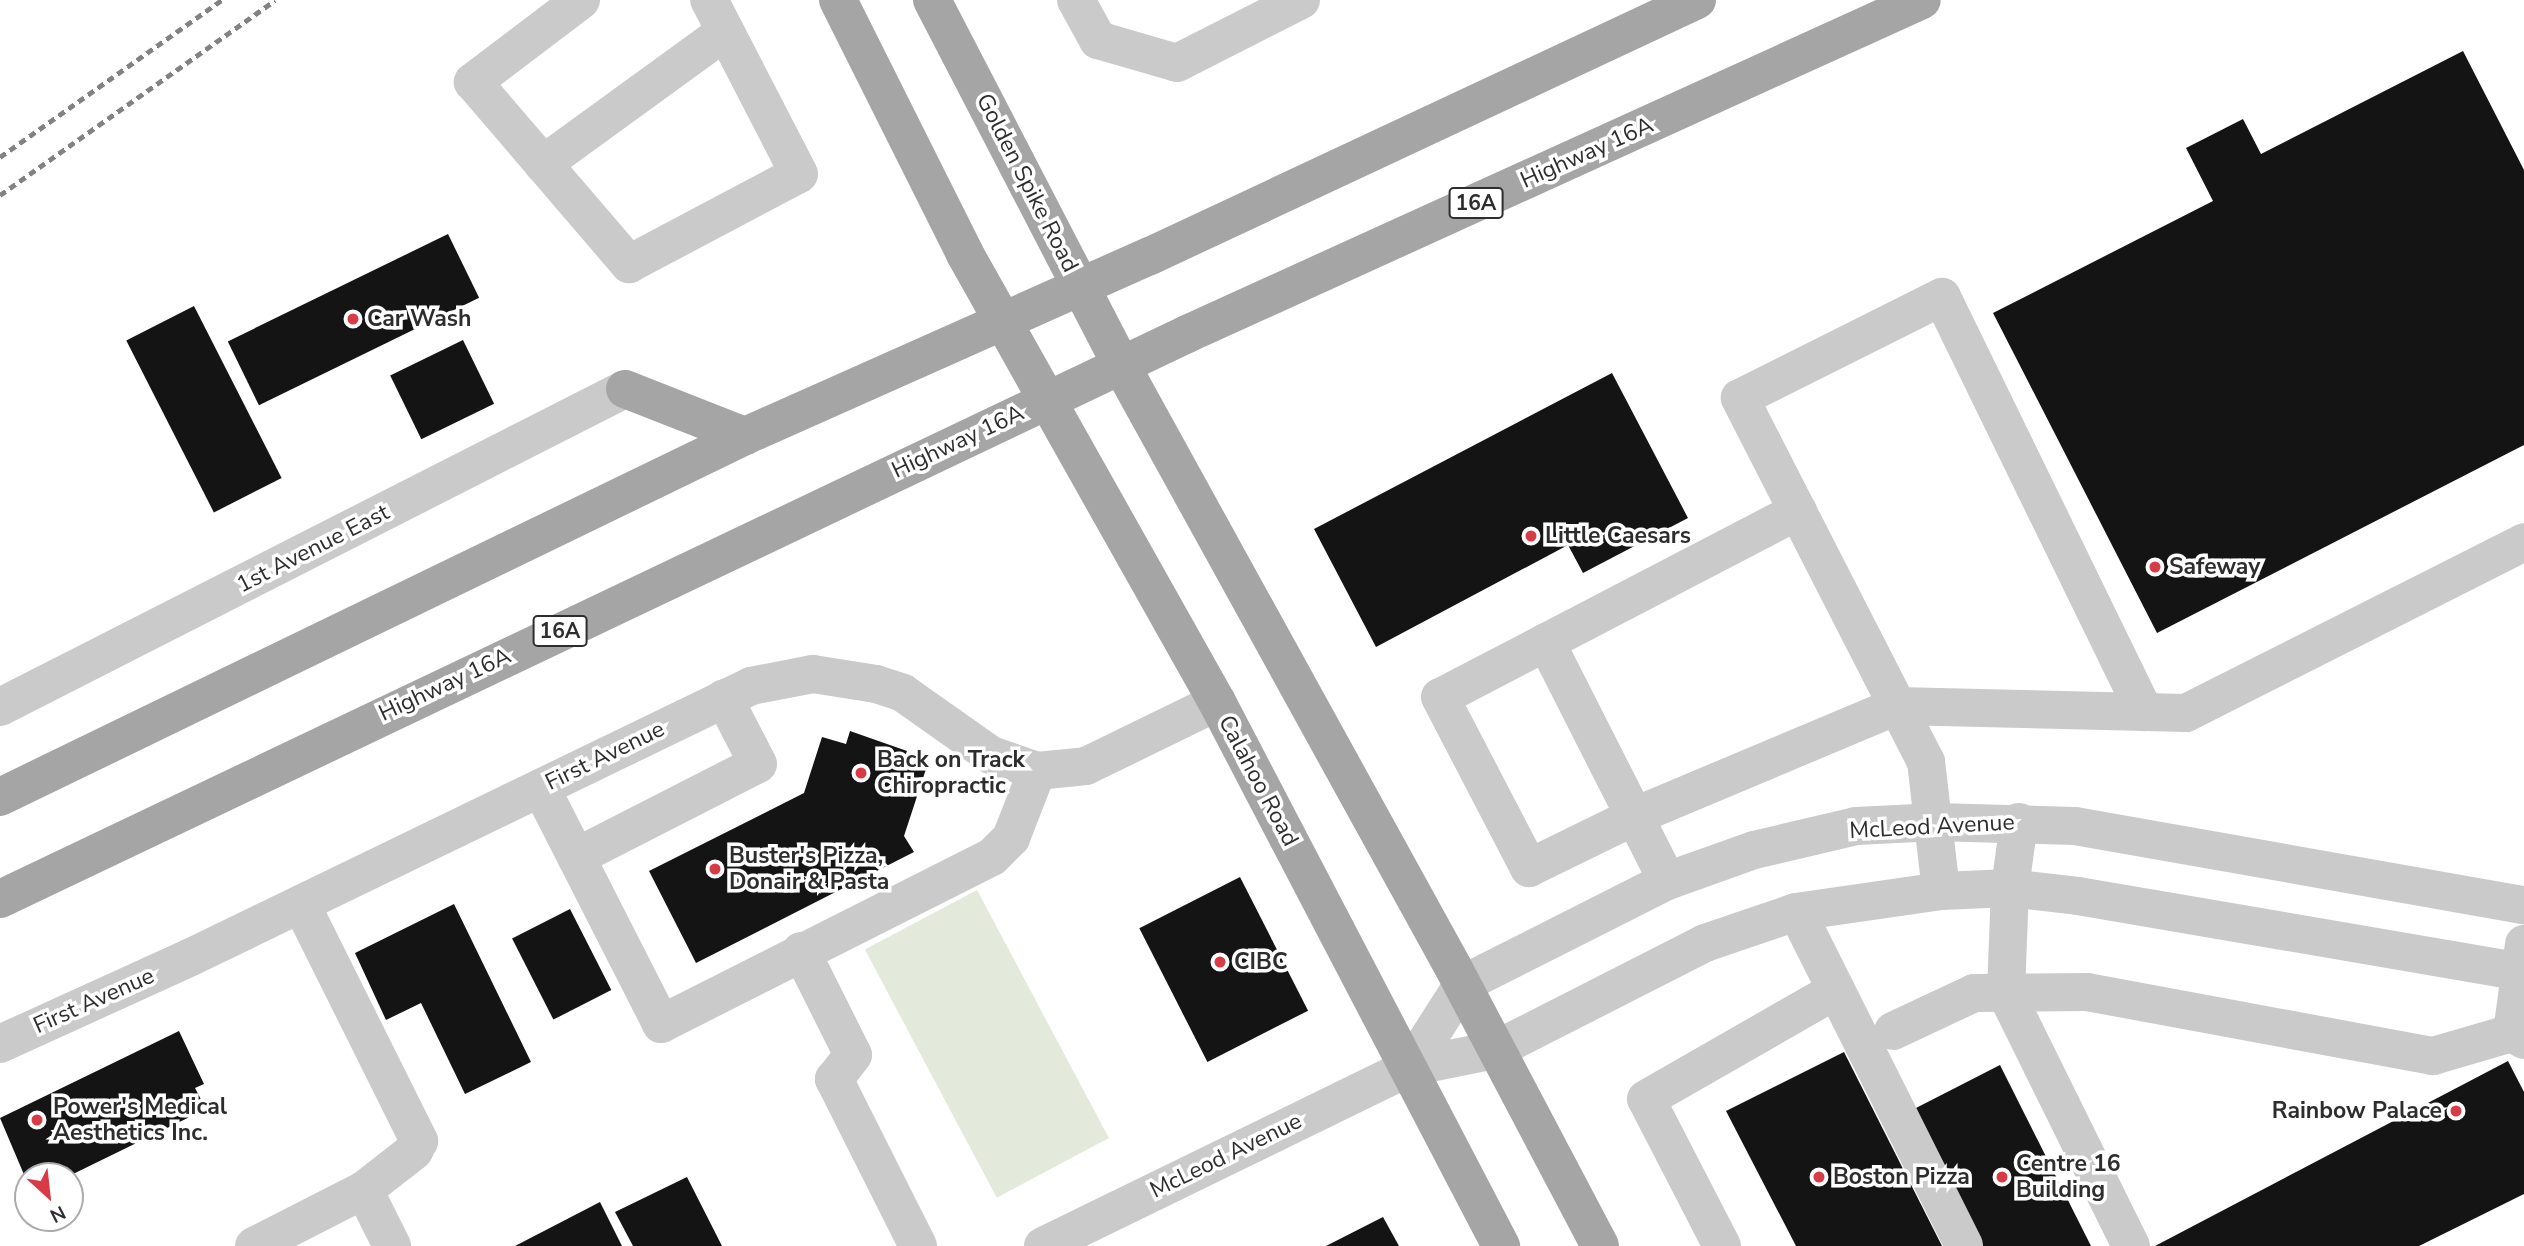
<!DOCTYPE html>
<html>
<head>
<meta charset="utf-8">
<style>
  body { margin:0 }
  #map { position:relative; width:2524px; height:1246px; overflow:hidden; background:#fff; font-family:"Nunito Sans",sans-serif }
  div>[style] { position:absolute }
  .green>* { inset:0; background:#e3eadc; transform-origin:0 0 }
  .building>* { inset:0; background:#141414; transform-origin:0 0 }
  .minor>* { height:38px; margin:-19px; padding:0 19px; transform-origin:19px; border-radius:19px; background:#cacaca }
  .major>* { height:38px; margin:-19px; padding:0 19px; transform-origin:19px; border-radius:19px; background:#a5a5a5 }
  .rail>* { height:5px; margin-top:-2.5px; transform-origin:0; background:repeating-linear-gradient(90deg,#828282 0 7px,transparent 0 12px) }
  .dots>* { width:19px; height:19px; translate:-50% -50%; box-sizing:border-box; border:4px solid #fff; border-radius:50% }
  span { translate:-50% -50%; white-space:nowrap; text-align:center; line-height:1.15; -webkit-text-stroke:7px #fff; paint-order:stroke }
  .shield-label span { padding:2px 5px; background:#fff; border:2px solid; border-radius:5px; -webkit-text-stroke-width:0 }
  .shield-label { font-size:21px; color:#2d2d2d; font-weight:700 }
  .street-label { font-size:23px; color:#2d2d2d }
  .poi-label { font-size:23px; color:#2d2d2d; font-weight:700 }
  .left { translate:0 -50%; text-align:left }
  .right { translate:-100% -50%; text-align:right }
  .north { position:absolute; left:14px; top:1162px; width:70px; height:70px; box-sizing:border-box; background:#fff; border:2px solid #ababab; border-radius:50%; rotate:153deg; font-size:19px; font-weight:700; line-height:28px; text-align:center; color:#2d2d2d }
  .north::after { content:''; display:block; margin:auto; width:24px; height:32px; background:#d83b45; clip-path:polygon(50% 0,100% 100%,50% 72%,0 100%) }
</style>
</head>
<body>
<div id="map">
  <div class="green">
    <i style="left:977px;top:890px;width:281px;height:127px;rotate:62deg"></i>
  </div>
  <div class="building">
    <i style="clip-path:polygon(2463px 51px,2524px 170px,2524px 445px,2157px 633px,1993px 313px,2213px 201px,2186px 148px,2243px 119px,2261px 154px)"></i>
    <i style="left:448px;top:234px;width:71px;height:245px;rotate:64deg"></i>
    <i style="left:194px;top:306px;width:193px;height:76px;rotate:63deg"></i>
    <i style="left:463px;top:340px;width:71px;height:81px;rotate:64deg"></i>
    <i style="clip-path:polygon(1612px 373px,1688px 518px,1583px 573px,1568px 545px,1376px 647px,1314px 529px)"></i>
    <i style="clip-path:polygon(850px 731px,907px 751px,903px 762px,926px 769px,904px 836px,914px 852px,696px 963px,649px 871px,804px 793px,822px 737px,846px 744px)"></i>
    <i style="left:1240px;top:877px;width:150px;height:113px;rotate:63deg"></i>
    <i style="clip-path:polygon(454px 904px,531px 1062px,465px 1094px,421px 1003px,386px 1020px,355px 953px)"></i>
    <i style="left:570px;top:909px;width:91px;height:65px;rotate:63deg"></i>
    <i style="clip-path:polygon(179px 1031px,204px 1084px,195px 1088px,206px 1109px,69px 1176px,28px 1176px,28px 1184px,0 1118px)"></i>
    <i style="clip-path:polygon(1844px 1052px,1942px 1246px,1796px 1246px,1726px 1111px)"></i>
    <i style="clip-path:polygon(2508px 1061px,2524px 1092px,2524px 1194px,2419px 1246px,2155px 1246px)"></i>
    <i style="clip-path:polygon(2000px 1065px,2091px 1246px,1983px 1246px,1914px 1109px)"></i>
    <i style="clip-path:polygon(687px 1177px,722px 1246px,633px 1246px,615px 1212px)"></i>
    <i style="clip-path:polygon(600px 1202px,622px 1246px,515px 1246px)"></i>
    <i style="clip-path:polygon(1383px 1217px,1399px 1246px,1326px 1246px)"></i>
  </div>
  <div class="minor">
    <i style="left:581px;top:0;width:136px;rotate:142.8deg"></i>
    <i style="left:473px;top:82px;width:240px;rotate:49.4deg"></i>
    <i style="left:629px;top:264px;width:192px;rotate:-27.9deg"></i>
    <i style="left:799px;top:174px;width:196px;rotate:-117.3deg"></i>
    <i style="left:1076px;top:0;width:46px;rotate:61.2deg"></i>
    <i style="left:1098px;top:40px;width:82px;rotate:16.2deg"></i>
    <i style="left:1177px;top:63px;width:139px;rotate:-26.9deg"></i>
    <i style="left:543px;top:164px;width:225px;rotate:-36deg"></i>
    <i style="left:1798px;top:511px;width:403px;rotate:152.5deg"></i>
    <i style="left:1440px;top:697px;width:193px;rotate:62.5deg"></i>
    <i style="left:1529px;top:868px;width:118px;rotate:-26.1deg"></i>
    <i style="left:1635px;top:816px;width:284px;rotate:-22.8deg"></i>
    <i style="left:1897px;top:706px;width:289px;rotate:1.4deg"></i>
    <i style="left:2186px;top:713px;width:379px;rotate:-26.8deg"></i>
    <i style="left:1546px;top:642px;width:268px;rotate:63.1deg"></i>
    <i style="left:0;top:707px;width:701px;rotate:-26.97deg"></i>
    <i style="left:541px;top:788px;width:265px;rotate:63deg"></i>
    <i style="left:661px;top:1024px;width:371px;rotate:-26.8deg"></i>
    <i style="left:992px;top:857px;width:27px;rotate:-45deg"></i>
    <i style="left:1011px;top:838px;width:72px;rotate:-68.8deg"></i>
    <i style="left:2019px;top:822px;width:67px;rotate:97.8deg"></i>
    <i style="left:2010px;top:888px;width:105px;rotate:92.2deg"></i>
    <i style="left:2006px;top:993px;width:282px;rotate:63.7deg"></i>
    <i style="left:576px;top:857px;width:204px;rotate:-27.1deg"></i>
    <i style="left:758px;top:764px;width:74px;rotate:-117.3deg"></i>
    <i style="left:1941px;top:891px;width:130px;rotate:-96.6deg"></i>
    <i style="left:1926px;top:762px;width:409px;rotate:-117.1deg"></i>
    <i style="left:1740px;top:398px;width:226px;rotate:-26.6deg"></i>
    <i style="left:1942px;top:297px;width:462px;rotate:64deg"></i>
    <i style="left:301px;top:904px;width:265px;rotate:63.5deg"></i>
    <i style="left:419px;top:1141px;width:11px;rotate:117deg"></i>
    <i style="left:414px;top:1151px;width:63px;rotate:142deg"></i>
    <i style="left:1797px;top:912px;width:373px;rotate:63.4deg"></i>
    <i style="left:801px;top:951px;width:116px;rotate:63.4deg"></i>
    <i style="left:853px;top:1055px;width:31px;rotate:128deg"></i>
    <i style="left:834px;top:1079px;width:187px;rotate:63.3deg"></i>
    <i style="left:1893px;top:1031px;width:89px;rotate:-25.1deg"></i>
    <i style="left:1974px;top:993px;width:113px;rotate:-0.5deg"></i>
    <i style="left:2087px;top:992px;width:352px;rotate:10.5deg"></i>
    <i style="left:2433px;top:1056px;width:82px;rotate:-16.2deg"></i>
    <i style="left:2512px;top:1033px;width:14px;rotate:30deg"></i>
    <i style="left:2512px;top:1033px;width:90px;rotate:-82.3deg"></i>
    <i style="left:0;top:1044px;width:210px;rotate:-24.5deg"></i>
    <i style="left:191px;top:957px;width:622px;rotate:-25.82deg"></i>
    <i style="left:751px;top:686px;width:63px;rotate:-11deg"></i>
    <i style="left:813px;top:674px;width:64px;rotate:9deg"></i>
    <i style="left:876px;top:684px;width:28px;rotate:18deg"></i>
    <i style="left:903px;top:693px;width:108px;rotate:35.2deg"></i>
    <i style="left:991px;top:755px;width:49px;rotate:19.2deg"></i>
    <i style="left:1037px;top:771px;width:49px;rotate:-5.8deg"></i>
    <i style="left:1086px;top:766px;width:146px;rotate:-26deg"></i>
    <i style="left:1410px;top:1067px;width:98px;rotate:-57.4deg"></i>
    <i style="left:1463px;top:984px;width:229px;rotate:-26.8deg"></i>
    <i style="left:1667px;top:881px;width:92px;rotate:-19.6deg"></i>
    <i style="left:1754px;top:850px;width:105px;rotate:-13.2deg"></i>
    <i style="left:1856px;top:826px;width:81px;rotate:-2.8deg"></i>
    <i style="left:1937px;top:822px;width:138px;rotate:1.7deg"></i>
    <i style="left:2075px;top:826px;width:456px;rotate:10deg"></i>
    <i style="left:254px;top:1246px;width:123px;rotate:-27deg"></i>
    <i style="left:364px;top:1190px;width:63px;rotate:63.4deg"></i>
    <i style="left:1043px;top:1246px;width:408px;rotate:-26deg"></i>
    <i style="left:1410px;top:1067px;width:87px;rotate:-11.3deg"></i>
    <i style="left:1495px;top:1050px;width:236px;rotate:-27deg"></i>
    <i style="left:1705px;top:943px;width:96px;rotate:-18.8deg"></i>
    <i style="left:1796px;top:912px;width:147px;rotate:-8.2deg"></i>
    <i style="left:1941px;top:891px;width:69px;rotate:-2.5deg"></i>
    <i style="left:2010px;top:888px;width:68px;rotate:6.7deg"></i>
    <i style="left:2078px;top:896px;width:452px;rotate:9.7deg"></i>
    <i style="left:1722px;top:1246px;width:165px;rotate:-117.3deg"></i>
    <i style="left:1646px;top:1099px;width:219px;rotate:-29.8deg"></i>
  </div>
  <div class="major">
    <i style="left:838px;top:0;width:284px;rotate:63.4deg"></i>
    <i style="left:965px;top:254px;width:514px;rotate:60.64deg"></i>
    <i style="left:1217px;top:702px;width:614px;rotate:62.43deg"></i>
    <i style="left:932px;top:0;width:411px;rotate:62.6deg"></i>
    <i style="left:1121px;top:365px;width:687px;rotate:61.12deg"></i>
    <i style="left:1453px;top:967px;width:315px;rotate:62.2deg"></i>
    <i style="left:625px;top:389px;width:129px;rotate:21.4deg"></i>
    <i style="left:0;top:797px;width:828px;rotate:-25.85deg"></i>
    <i style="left:745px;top:436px;width:443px;rotate:-24deg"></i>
    <i style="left:1150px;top:256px;width:604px;rotate:-25.08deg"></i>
    <i style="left:0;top:899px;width:1315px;rotate:-25.45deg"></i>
    <i style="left:1187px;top:334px;width:807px;rotate:-24.44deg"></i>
  </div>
  <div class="rail">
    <i style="left:0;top:157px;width:272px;rotate:-35.3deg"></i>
    <i style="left:0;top:195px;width:337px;rotate:-35.3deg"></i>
  </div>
  <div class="dots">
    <i style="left:353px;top:319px;background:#d83b45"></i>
    <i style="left:1531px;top:536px;background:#d83b45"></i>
    <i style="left:2155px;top:567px;background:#d83b45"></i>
    <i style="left:861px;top:773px;background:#d83b45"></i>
    <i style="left:715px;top:869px;background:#d83b45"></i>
    <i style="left:1220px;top:962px;background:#d83b45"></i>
    <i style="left:2456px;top:1111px;background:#d83b45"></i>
    <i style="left:37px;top:1120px;background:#d83b45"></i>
    <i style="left:1819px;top:1177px;background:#d83b45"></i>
    <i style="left:2002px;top:1177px;background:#d83b45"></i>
  </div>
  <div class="shield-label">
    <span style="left:1476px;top:203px">16A</span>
    <span style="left:560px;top:631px">16A</span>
  </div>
  <div class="street-label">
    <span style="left:1587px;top:153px;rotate:-24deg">Highway 16A</span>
    <span style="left:1027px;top:183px;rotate:63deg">Golden Spike Road</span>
    <span style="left:958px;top:442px;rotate:-25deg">Highway 16A</span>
    <span style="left:313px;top:549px;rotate:-27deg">1st Avenue East</span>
    <span style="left:445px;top:685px;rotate:-25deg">Highway 16A</span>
    <span style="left:605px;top:756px;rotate:-26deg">First Avenue</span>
    <span style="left:1258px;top:781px;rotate:62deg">Calahoo Road</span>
    <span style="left:1932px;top:827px;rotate:-3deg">McLeod Avenue</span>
    <span style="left:94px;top:1001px;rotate:-24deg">First Avenue</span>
    <span style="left:1226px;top:1156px;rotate:-26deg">McLeod Avenue</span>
  </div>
  <div class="poi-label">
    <span class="left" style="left:367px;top:319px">Car Wash</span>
    <span class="left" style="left:1545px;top:536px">Little Caesars</span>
    <span class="left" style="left:2169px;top:567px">Safeway</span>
    <span class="left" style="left:877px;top:773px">Back on Track<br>Chiropractic</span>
    <span class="left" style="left:729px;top:869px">Buster's Pizza,<br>Donair &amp; Pasta</span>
    <span class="left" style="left:1234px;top:962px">CIBC</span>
    <span class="left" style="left:53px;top:1120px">Power's Medical<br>Aesthetics Inc.</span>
    <span class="right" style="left:2442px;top:1111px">Rainbow Palace</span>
    <span class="left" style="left:2016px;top:1177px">Centre 16<br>Building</span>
    <span class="left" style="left:1833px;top:1177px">Boston Pizza</span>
  </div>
  <div class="north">N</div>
</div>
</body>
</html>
